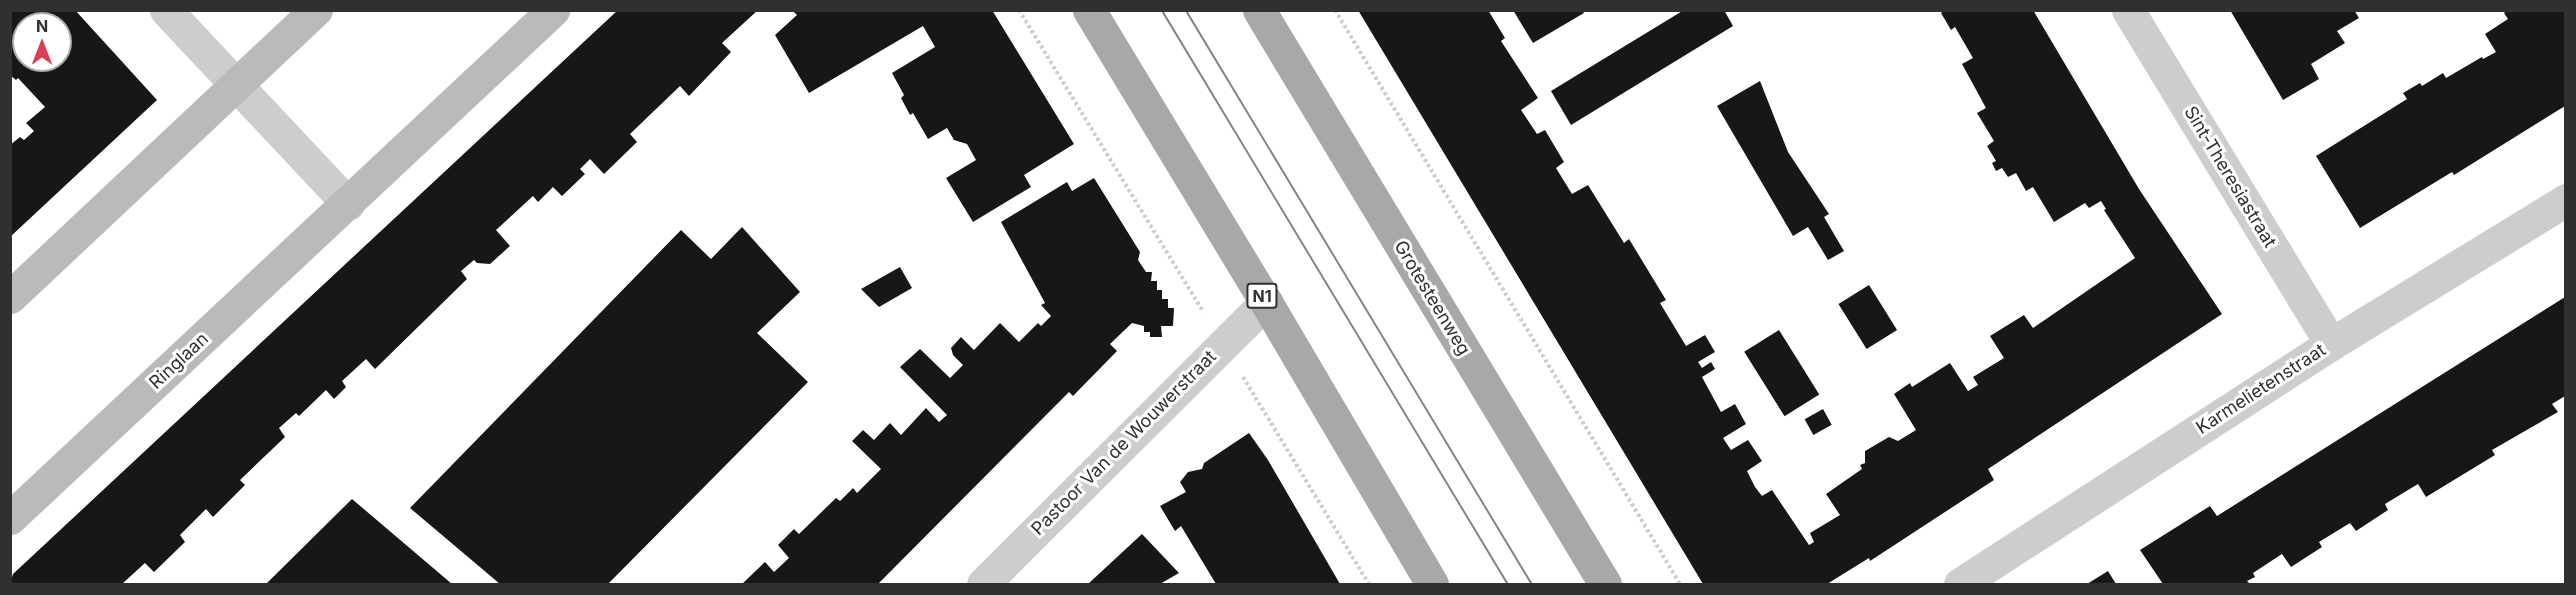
<!DOCTYPE html>
<html>
<head>
<meta charset="utf-8">
<style>
  body { margin:0 }
  #map { position:relative; width:2576px; height:595px; overflow:hidden; background:#fff; font-family:Inter,sans-serif }
  div>[style] { position:absolute }
  .building>* { inset:0; background:#171717; transform-origin:0 0 }
  .path>* { height:4px; margin-top:-2px; transform-origin:0; background:repeating-linear-gradient(90deg,#cdcdcd 0 3px,transparent 0 6px) }
  .street>* { height:33px; margin:-16.5px; padding:0 16.5px; transform-origin:16.5px; border-radius:16.5px; background:#cdcdcd }
  .secondary>* { height:33px; margin:-16.5px; padding:0 16.5px; transform-origin:16.5px; border-radius:16.5px; background:#bababa }
  .primary>* { height:33px; margin:-16.5px; padding:0 16.5px; transform-origin:16.5px; border-radius:16.5px; background:#a8a8a8 }
  .tram>* { height:1.5px; margin:-0.75px; padding:0 0.75px; transform-origin:0.75px; border-radius:0.75px; background:#858585 }
  span { translate:-50% -50%; white-space:nowrap; text-align:center; line-height:1.15; -webkit-text-stroke:6px #fff; paint-order:stroke }
  .shield-label span { padding:2px 4px; background:#fff; border:2px solid; border-radius:4px; -webkit-text-stroke-width:0 }
  .shield-label { font-size:16px; color:#303030; font-weight:700 }
  .street-label { font-size:18px; color:#303030 }
  .frame { position:absolute; inset:0; border:12px solid #303030; pointer-events:none }
  .north { position:absolute; left:12px; top:12px; width:60px; height:60px; box-sizing:border-box; background:#fff; border:2px solid #acacac; border-radius:50%; rotate:0deg; font-size:16px; font-weight:700; line-height:24px; text-align:center; color:#303030 }
  .north::after { content:''; display:block; margin:auto; width:21px; height:27px; background:#d84055; clip-path:polygon(50% 0,100% 100%,50% 72%,0 100%) }
</style>
</head>
<body>
<div id="map">
  <div class="building">
    <i style="clip-path:polygon(evenodd,10px 10px,75px 10px,157px 100px,10px 237px,10px 145px,20px 137px,24px 140px,34px 131px,26px 123px,45px 107px,18px 78px,16px 80px,10px 75px,10px 10px,24px 24px,60px 24px,60px 60px,24px 60px,24px 24px)"></i>
    <i style="clip-path:polygon(618px 10px,758px 10px,722px 43px,731px 52px,689px 96px,680px 86px,630px 134px,637px 142px,604px 174px,590px 159px,580px 169px,585px 174px,562px 196px,553px 187px,538px 202px,533px 196px,496px 230px,510px 246px,490px 264px,477px 263px,474px 260px,461px 271px,467px 279px,375px 369px,366px 359px,342px 381px,346px 387px,334px 399px,326px 390px,299px 416px,296px 413px,279px 428px,285px 437px,240px 480px,245px 485px,213px 517px,206px 509px,180px 535px,185px 542px,154px 572px,145px 563px,122px 584px,10px 584px,13px 574px)"></i>
    <i style="clip-path:polygon(792px 10px,992px 10px,1074px 144px,1024px 175px,1031px 187px,973px 222px,946px 178px,976px 160px,967px 144px,954px 140px,947px 128px,928px 139px,913px 113px,910px 115px,901px 98px,904px 95px,892px 73px,935px 47px,923px 26px,809px 93px,775px 35px,797px 15px)"></i>
    <i style="clip-path:polygon(1358px 10px,1488px 10px,1505px 38px,1501px 41px,1538px 98px,1521px 110px,1537px 134px,1545px 130px,1564px 162px,1556px 168px,1572px 194px,1588px 185px,1624px 243px,1629px 239px,1666px 300px,1660px 303px,1686px 346px,1705px 335px,1715px 352px,1698px 362px,1702px 368px,1711px 362px,1715px 369px,1702px 377px,1721px 412px,1735px 404px,1746px 424px,1723px 438px,1731px 450px,1748px 440px,1762px 461px,1747px 471px,1755px 487px,1762px 496px,1772px 490px,1809px 545px,1814px 542px,1810px 533px,1840px 515px,1826px 494px,1862px 469px,1860px 465px,1865px 463px,1865px 451px,1889px 437px,1898px 441px,1916px 430px,1894px 394px,1910px 383px,1912px 387px,1950px 363px,1968px 391px,1978px 385px,1973px 377px,2004px 358px,1990px 336px,2024px 315px,2033px 328px,2135px 258px,2104px 210px,2106px 209px,2101px 201px,2089px 208px,2085px 203px,2054px 222px,2033px 187px,2026px 191px,2016px 173px,2008px 177px,2002px 168px,1996px 171px,1992px 163px,1996px 161px,1987px 146px,1994px 141px,1977px 113px,1986px 108px,1962px 64px,1973px 58px,1955px 27px,1951px 30px,1941px 13px,1945px 10px,2033px 10px,2139px 189px,2222px 314px,1988px 469px,1994px 480px,1870px 561px,1869px 558px,1827px 584px,1703px 584px)"></i>
    <i style="clip-path:polygon(1513px 10px,1582px 10px,1584px 13px,1533px 43px)"></i>
    <i style="clip-path:polygon(1684px 10px,1724px 10px,1733px 26px,1571px 125px,1551px 91px)"></i>
    <i style="clip-path:polygon(2230px 10px,2354px 10px,2359px 18px,2337px 31px,2345px 43px,2311px 64px,2319px 79px,2283px 100px)"></i>
    <i style="clip-path:polygon(2507px 10px,2565px 10px,2565px 106px,2454px 175px,2452px 172px,2360px 228px,2316px 156px,2407px 99px,2403px 93px,2420px 83px,2422px 86px,2443px 73px,2446px 78px,2482px 57px,2483px 59px,2496px 52px,2485px 34px,2508px 19px,2504px 13px)"></i>
    <i style="clip-path:polygon(1760px 81px,1788px 152px,1829px 214px,1824px 217px,1844px 251px,1828px 260px,1808px 227px,1793px 236px,1717px 106px)"></i>
    <i style="clip-path:polygon(1094px 178px,1140px 252px,1138px 260px,1146px 272px,1152px 272px,1151px 281px,1157px 281px,1157px 290px,1162px 290px,1162px 299px,1168px 299px,1168px 308px,1174px 308px,1173px 326px,1161px 326px,1162px 337px,1150px 337px,1150px 332px,1144px 332px,1144px 326px,1132px 323px,1110px 344px,1117px 351px,1073px 396px,1069px 392px,878px 584px,742px 584px,765px 562px,774px 572px,789px 558px,778px 545px,794px 529px,799px 534px,836px 498px,840px 501px,853px 488px,857px 493px,881px 469px,852px 441px,863px 430px,874px 440px,890px 423px,901px 435px,926px 408px,939px 422px,947px 415px,900px 367px,920px 349px,950px 378px,963px 365px,953px 355px,951px 348px,961px 337px,974px 350px,1000px 323px,1019px 342px,1038px 323px,1041px 326px,1051px 316px,1041px 305px,1045px 303px,1001px 222px,1067px 182px,1072px 191px)"></i>
    <i style="clip-path:polygon(742px 227px,800px 292px,757px 333px,808px 382px,608px 584px,500px 584px,410px 508px,681px 230px,711px 259px)"></i>
    <i style="clip-path:polygon(900px 267px,912px 288px,879px 307px,861px 289px)"></i>
    <i style="left:1869px;top:285px;width:53px;height:36px;rotate:58deg"></i>
    <i style="clip-path:polygon(2565px 297px,2565px 396px,2552px 404px,2558px 412px,2492px 450px,2495px 455px,2426px 497px,2418px 484px,2385px 504px,2388px 510px,2356px 531px,2350px 523px,2319px 542px,2322px 547px,2291px 567px,2282px 554px,2253px 573px,2255px 577px,2247px 581px,2250px 584px,2163px 584px,2140px 550px,2210px 506px,2217px 516px)"></i>
    <i style="left:1779px;top:330px;width:76px;height:41px;rotate:58deg"></i>
    <i style="left:1823px;top:409px;width:18px;height:21px;rotate:61deg"></i>
    <i style="clip-path:polygon(1249px 433px,1268px 460px,1340px 584px,1216px 584px,1181px 526px,1175px 531px,1160px 506px,1186px 492px,1180px 482px,1188px 472px,1202px 469px,1204px 463px)"></i>
    <i style="clip-path:polygon(352px 499px,452px 584px,266px 584px)"></i>
    <i style="clip-path:polygon(1142px 534px,1179px 573px,1160px 584px,1088px 584px)"></i>
    <i style="clip-path:polygon(2108px 571px,2116px 584px,2087px 584px)"></i>
  </div>
  <div class="path">
    <i style="left:1019px;top:10px;width:354px;rotate:58.6deg"></i>
    <i style="left:1335px;top:10px;width:670px;rotate:58.99deg"></i>
    <i style="left:1243px;top:377px;width:242px;rotate:58.7deg"></i>
  </div>
  <div class="street">
    <i style="left:166px;top:10px;width:266px;rotate:46.8deg"></i>
    <i style="left:2128px;top:10px;width:391px;rotate:58.7deg"></i>
    <i style="left:983px;top:584px;width:400px;rotate:-44.9deg"></i>
    <i style="left:1960px;top:584px;width:442px;rotate:-32.9deg"></i>
    <i style="left:2331px;top:344px;width:276px;rotate:-31.5deg"></i>
  </div>
  <div class="secondary">
    <i style="left:10px;top:297px;width:420px;rotate:-43.2deg"></i>
    <i style="left:10px;top:518px;width:744px;rotate:-43.09deg"></i>
  </div>
  <div class="primary">
    <i style="left:1089px;top:10px;width:341px;rotate:58.8deg"></i>
    <i style="left:1266px;top:302px;width:327px;rotate:59.5deg"></i>
    <i style="left:1259px;top:10px;width:670px;rotate:58.92deg"></i>
  </div>
  <div class="tram">
    <i style="left:1162px;top:10px;width:670px;rotate:58.92deg"></i>
    <i style="left:1186px;top:10px;width:670px;rotate:58.92deg"></i>
  </div>
  <div class="shield-label">
    <span style="left:1262px;top:296px">N1</span>
  </div>
  <div class="street-label">
    <span style="left:2230px;top:177px;rotate:59deg">Sint-Theresiastraat</span>
    <span style="left:1432px;top:298px;rotate:59deg">Grotesteenweg</span>
    <span style="left:179px;top:361px;rotate:-43deg">Ringlaan</span>
    <span style="left:2261px;top:389px;rotate:-33deg">Karmelietenstraat</span>
    <span style="left:1124px;top:443px;rotate:-45deg">Pastoor Van de Wouwerstraat</span>
  </div>
  <div class="frame"></div>
  <div class="north">N</div>
</div>
</body>
</html>
